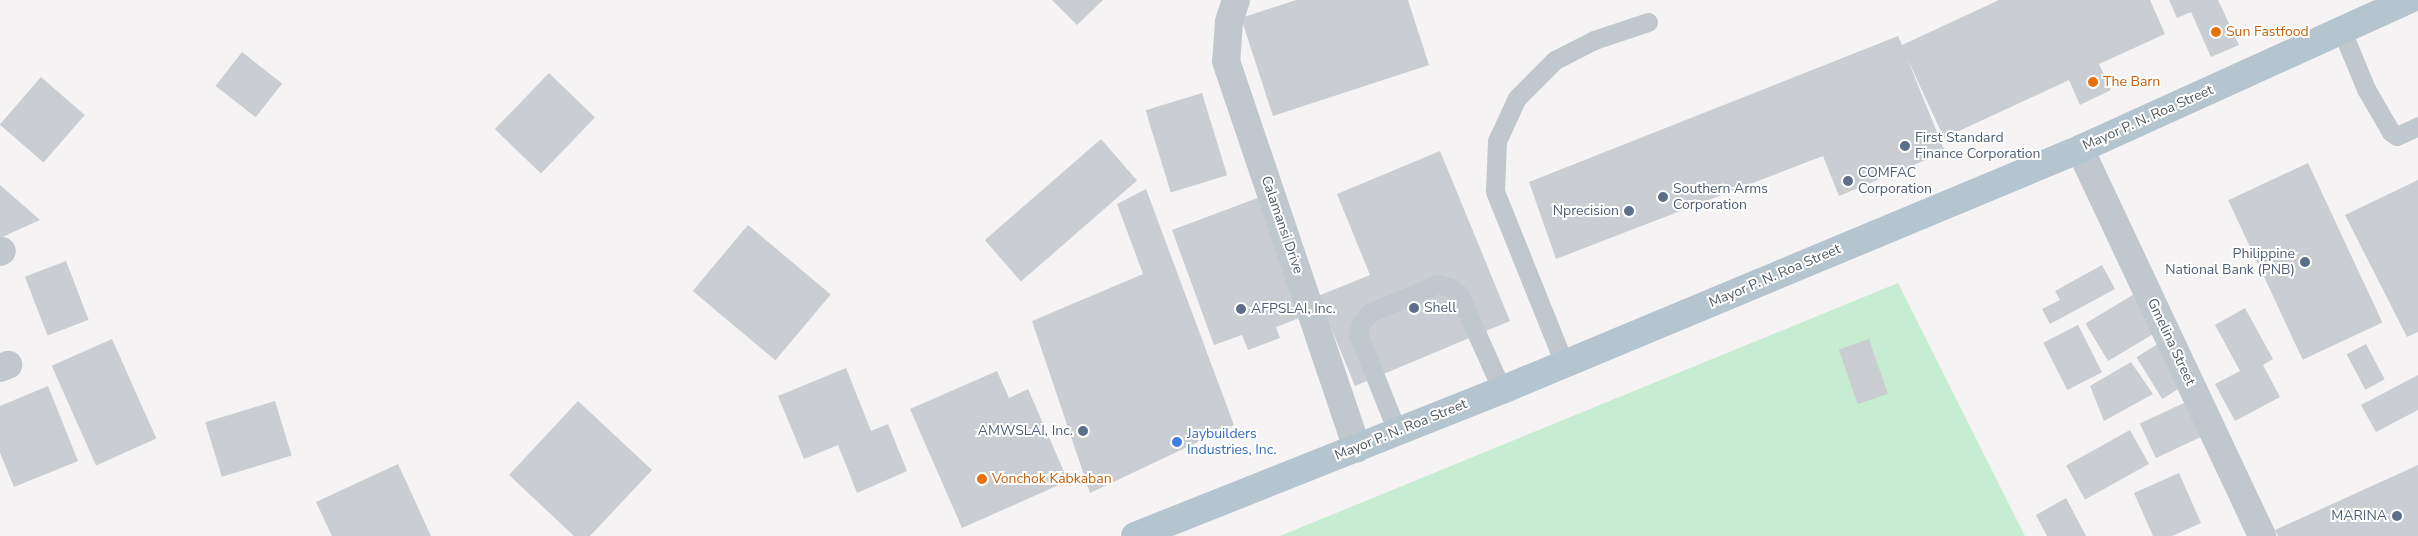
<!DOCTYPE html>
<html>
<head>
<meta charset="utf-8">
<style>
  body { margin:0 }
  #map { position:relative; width:2418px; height:536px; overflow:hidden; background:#f5f3f3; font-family:"Nunito Sans",sans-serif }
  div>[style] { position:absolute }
  .green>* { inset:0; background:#c6edd1 }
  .building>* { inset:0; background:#caced2; transform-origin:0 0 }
  .lane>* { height:19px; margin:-9.5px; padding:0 9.5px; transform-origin:9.5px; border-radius:9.5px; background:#c0c8ce }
  .street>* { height:28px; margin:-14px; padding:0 14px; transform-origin:14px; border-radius:14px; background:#c0c8ce }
  .primary>* { height:28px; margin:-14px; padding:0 14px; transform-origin:14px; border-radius:14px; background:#b5c5cf }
  .dots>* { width:14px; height:14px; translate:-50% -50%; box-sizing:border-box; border:2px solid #fff; border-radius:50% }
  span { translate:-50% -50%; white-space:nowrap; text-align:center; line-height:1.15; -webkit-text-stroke:4px #fff; paint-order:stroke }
  .food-label { font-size:14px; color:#c56008 }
  .left { translate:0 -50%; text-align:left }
  .street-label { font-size:14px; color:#4c585f }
  .service-label { font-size:14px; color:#4e5e75 }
  .right { translate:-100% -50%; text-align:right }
  .shop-label { font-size:14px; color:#366cbe }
</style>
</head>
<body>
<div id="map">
  <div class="green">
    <i style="clip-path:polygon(1898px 283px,2025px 536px,1280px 536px)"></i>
  </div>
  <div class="building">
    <i style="clip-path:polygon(1052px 0,1103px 0,1077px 25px)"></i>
    <i style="clip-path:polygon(1296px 0,1408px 0,1429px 65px,1273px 116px,1241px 18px)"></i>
    <i style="clip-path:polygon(1999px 0,2150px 0,2165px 34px,2099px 64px,2111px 90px,2080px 105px,2069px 80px,1944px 138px,1907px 58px,1945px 152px,1839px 196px,1823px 156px,1556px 259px,1529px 182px,1898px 36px,1902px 45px)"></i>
    <i style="clip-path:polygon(2169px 0,2218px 0,2239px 45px,2211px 57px,2191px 12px,2177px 18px)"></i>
    <i style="left:242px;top:52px;width:51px;height:43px;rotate:38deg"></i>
    <i style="left:549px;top:73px;width:64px;height:78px;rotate:44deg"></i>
    <i style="left:41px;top:77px;width:58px;height:63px;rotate:41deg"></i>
    <i style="left:1202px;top:93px;width:86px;height:59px;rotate:73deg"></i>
    <i style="left:1101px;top:139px;width:55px;height:154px;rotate:49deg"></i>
    <i style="clip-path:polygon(1440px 151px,1510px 321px,1355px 386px,1318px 296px,1370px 275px,1337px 194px)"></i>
    <i style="left:2308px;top:163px;width:176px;height:88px;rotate:65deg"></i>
    <i style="clip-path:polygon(2418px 180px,2418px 332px,2407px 337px,2345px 215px)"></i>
    <i style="clip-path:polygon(0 185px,40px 220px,0 238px)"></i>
    <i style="clip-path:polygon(1146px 189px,1234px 425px,1090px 493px,1032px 321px,1143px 274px,1117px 204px)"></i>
    <i style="clip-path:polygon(1263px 196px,1307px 315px,1276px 327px,1280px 338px,1248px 350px,1242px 335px,1214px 345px,1172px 230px)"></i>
    <i style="left:748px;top:225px;width:108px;height:86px;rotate:40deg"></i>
    <i style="left:66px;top:261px;width:63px;height:44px;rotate:69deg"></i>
    <i style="clip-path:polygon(2102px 265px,2115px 289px,2050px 324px,2042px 309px,2060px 300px,2055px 291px)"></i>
    <i style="left:2136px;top:293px;width:44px;height:59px;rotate:59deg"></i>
    <i style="clip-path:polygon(2245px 308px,2273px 359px,2263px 365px,2280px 397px,2235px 421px,2215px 384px,2240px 371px,2215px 325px)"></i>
    <i style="left:2078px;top:325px;width:53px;height:39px;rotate:63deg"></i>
    <i style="left:112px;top:339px;width:109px;height:66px;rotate:66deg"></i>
    <i style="left:1869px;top:339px;width:58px;height:32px;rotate:71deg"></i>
    <i style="left:2161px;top:342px;width:49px;height:29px;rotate:58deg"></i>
    <i style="left:2366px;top:344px;width:40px;height:22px;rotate:62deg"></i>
    <i style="clip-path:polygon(2131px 362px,2153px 394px,2104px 421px,2090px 386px)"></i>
    <i style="clip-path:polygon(846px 368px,871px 431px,888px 424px,907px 471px,857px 493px,838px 445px,804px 459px,778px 396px)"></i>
    <i style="clip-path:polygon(997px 371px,1009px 398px,1028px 389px,1068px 481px,962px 528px,910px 409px)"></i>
    <i style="clip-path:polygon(2418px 375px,2418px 410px,2376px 432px,2361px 405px)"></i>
    <i style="clip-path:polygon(48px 386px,78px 461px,14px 487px,0 453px,0 406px)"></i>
    <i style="left:275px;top:401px;width:57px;height:73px;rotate:73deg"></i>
    <i style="clip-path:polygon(578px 401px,652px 470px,590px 536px,574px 536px,509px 475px)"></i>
    <i style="left:2186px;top:402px;width:38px;height:51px;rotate:65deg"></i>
    <i style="left:2130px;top:430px;width:39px;height:73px;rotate:61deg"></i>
    <i style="clip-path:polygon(398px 464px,431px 536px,332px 536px,316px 502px)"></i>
    <i style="clip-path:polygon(2418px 465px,2418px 536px,2278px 536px,2275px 530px)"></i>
    <i style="clip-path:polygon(2179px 473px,2201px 523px,2172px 536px,2153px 536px,2134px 493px)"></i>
    <i style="clip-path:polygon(2066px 498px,2086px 536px,2047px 536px,2036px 515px)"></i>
  </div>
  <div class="lane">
    <i style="left:2342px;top:31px;width:63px;rotate:67.5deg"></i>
    <i style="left:2366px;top:89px;width:50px;rotate:59.8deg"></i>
    <i style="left:2391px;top:132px;width:7px;rotate:34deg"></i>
    <i style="left:2397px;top:136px;width:23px;rotate:-25deg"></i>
    <i style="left:1564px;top:363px;width:185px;rotate:-111.9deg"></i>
    <i style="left:1495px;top:191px;width:50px;rotate:-87.7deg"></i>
    <i style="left:1497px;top:141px;width:47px;rotate:-65.1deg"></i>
    <i style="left:1517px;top:98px;width:54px;rotate:-45deg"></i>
    <i style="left:1555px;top:60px;width:44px;rotate:-27.1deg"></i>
    <i style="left:1594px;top:40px;width:57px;rotate:-18.4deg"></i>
    <i style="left:1397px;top:431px;width:105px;rotate:-111.9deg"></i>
    <i style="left:1358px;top:334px;width:11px;rotate:-75deg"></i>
    <i style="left:1361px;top:323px;width:13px;rotate:-51deg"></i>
    <i style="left:1369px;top:313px;width:74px;rotate:-23.1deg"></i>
    <i style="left:1437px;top:284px;width:12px;rotate:14deg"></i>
    <i style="left:1449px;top:287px;width:12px;rotate:35deg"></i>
    <i style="left:1459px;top:294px;width:105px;rotate:65.9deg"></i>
  </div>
  <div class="street">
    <i style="left:1236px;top:0;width:23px;rotate:108deg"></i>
    <i style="left:1229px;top:22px;width:39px;rotate:94deg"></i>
    <i style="left:1226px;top:61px;width:409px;rotate:71.3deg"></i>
    <i style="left:2080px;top:149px;width:428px;rotate:64.8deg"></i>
    <i style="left:0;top:252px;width:2px;rotate:-27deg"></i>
    <i style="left:0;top:368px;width:9px;rotate:-21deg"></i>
  </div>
  <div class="primary">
    <i style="left:1135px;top:536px;width:395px;rotate:-21.7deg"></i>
    <i style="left:1502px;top:390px;width:626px;rotate:-22.63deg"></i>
    <i style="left:2080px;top:149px;width:361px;rotate:-24.4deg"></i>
  </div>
  <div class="dots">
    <i style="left:2216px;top:32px;background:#e8710a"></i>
    <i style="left:2093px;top:82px;background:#e8710a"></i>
    <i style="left:1905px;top:146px;background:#5c6f8a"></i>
    <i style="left:1848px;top:181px;background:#5c6f8a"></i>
    <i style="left:1663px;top:197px;background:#5c6f8a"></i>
    <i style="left:1629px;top:211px;background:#5c6f8a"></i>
    <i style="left:2305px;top:262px;background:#5c6f8a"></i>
    <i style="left:1414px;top:308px;background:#5c6f8a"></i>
    <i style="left:1241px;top:309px;background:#5c6f8a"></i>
    <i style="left:1083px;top:431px;background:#5c6f8a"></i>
    <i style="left:1177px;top:442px;background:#3f7fe0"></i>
    <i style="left:982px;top:479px;background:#e8710a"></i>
    <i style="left:2397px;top:516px;background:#5c6f8a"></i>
  </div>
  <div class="food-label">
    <span class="left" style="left:2226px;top:32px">Sun Fastfood</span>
    <span class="left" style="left:2103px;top:82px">The Barn</span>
    <span class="left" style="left:992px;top:479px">Vonchok Kabkaban</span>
  </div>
  <div class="street-label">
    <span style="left:2148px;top:118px;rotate:-24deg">Mayor P. N. Roa Street</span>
    <span style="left:1282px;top:225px;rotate:71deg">Calamansi Drive</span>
    <span style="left:1775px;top:276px;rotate:-23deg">Mayor P. N. Roa Street</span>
    <span style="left:2171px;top:342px;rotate:65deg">Gmelina Street</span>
    <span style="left:1401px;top:430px;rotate:-22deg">Mayor P. N. Roa Street</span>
  </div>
  <div class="service-label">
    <span class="left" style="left:1915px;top:146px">First Standard<br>Finance Corporation</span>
    <span class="left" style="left:1858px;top:181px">COMFAC<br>Corporation</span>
    <span class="left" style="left:1673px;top:197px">Southern Arms<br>Corporation</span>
    <span class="right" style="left:1619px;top:211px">Nprecision</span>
    <span class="right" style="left:2295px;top:262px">Philippine<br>National Bank (PNB)</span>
    <span class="left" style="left:1424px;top:308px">Shell</span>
    <span class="left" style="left:1251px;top:309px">AFPSLAI, Inc.</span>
    <span class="right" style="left:1073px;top:431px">AMWSLAI, Inc.</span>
    <span class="right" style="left:2387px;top:516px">MARINA</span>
  </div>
  <div class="shop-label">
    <span class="left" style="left:1187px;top:442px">Jaybuilders<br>Industries, Inc.</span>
  </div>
</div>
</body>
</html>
